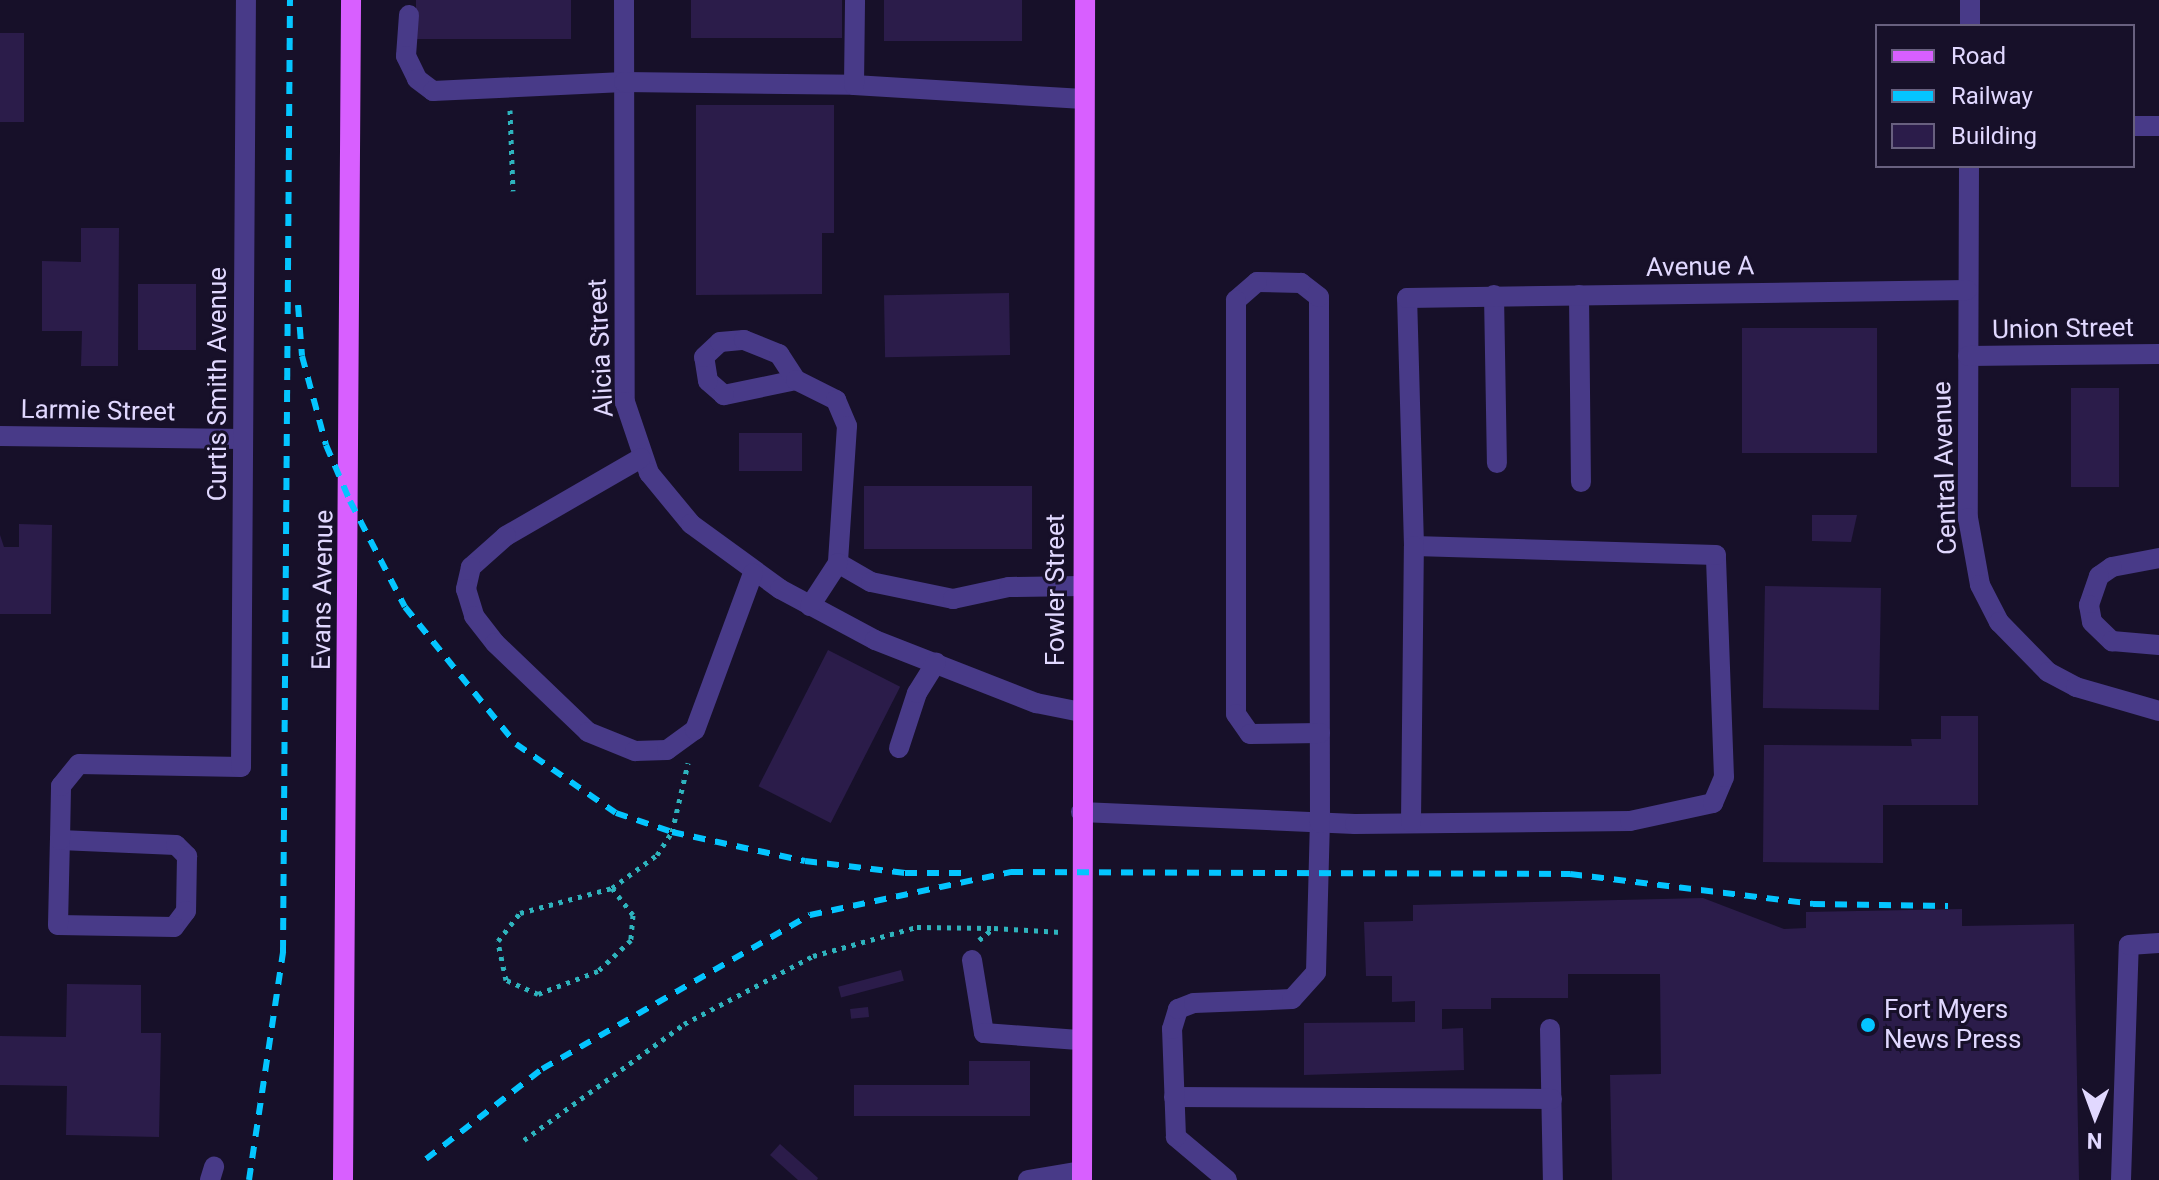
<!DOCTYPE html>
<html>
<head>
<meta charset="utf-8">
<style>
  body { margin:0 }
  #map { position:relative; width:2159px; height:1180px; overflow:hidden; background:#171029; font-family:Roboto,sans-serif }
  div>[style] { position:absolute }
  .building>* { inset:0; background:#2b1c4a; transform-origin:0 0 }
  .path>* { height:5px; margin-top:-2.5px; transform-origin:0; background:repeating-linear-gradient(90deg,#2eb3bd 0 4px,transparent 0 10px) }
  .minor>* { height:20px; margin:-10px; padding:0 10px; transform-origin:10px; border-radius:10px; background:#483a88 }
  .major>* { height:20px; margin:-10px; padding:0 10px; transform-origin:10px; border-radius:10px; background:#d85fff }
  .rail>* { height:6px; margin-top:-3px; transform-origin:0; background:repeating-linear-gradient(90deg,#04c5ff 0 12px,transparent 0 22px) }
  .dots>* { width:22px; height:22px; translate:-50% -50%; box-sizing:border-box; border:4px solid #171029; border-radius:50% }
  span { translate:-50% -50%; white-space:nowrap; text-align:center; line-height:1.15; -webkit-text-stroke:6px #171029; paint-order:stroke }
  .street-label { font-size:26px; color:#e1d8ff }
  .poi-label { font-size:26px; color:#e1d8ff }
  .left { translate:0 -50%; text-align:left }
  .legend { position:absolute; left:1875px; top:24px; width:260px; height:144px; box-sizing:border-box; background:#171029; border:2px solid #68607f; margin:0; padding:10px 14px; list-style:none; font-size:24px; color:#e1d8ff }
  .legend li { display:flex; align-items:center; gap:16px; height:40px }
  .legend b { width:40px; border:2px solid #68607f }
  .north { position:absolute; left:2055px; top:1076px; width:80px; height:80px; -webkit-text-stroke:6px #171029; paint-order:stroke; rotate:181deg; font-size:22px; font-weight:700; line-height:32px; text-align:center; color:#e1d8ff }
  .north::after { content:''; display:block; margin:auto; width:28px; height:36px; background:#e1d8ff; clip-path:polygon(50% 0,100% 100%,50% 72%,0 100%) }
</style>
</head>
<body>
<div id="map">
  <div class="building">
    <i style="left:416px;top:0;width:155px;height:39px"></i>
    <i style="left:691px;top:0;width:151px;height:38px"></i>
    <i style="left:884px;top:0;width:138px;height:41px"></i>
    <i style="left:0;top:33px;width:24px;height:89px"></i>
    <i style="clip-path:polygon(696px 105px,834px 105px,834px 233px,822px 233px,822px 294px,696px 295px)"></i>
    <i style="clip-path:polygon(81px 228px,119px 228px,118px 366px,81px 366px,82px 331px,42px 331px,42px 261px,81px 262px)"></i>
    <i style="left:138px;top:284px;width:58px;height:66px"></i>
    <i style="left:1009px;top:293px;width:62px;height:125px;rotate:89deg"></i>
    <i style="left:1742px;top:328px;width:135px;height:125px"></i>
    <i style="left:2071px;top:388px;width:48px;height:99px"></i>
    <i style="left:739px;top:433px;width:63px;height:38px"></i>
    <i style="left:864px;top:486px;width:168px;height:63px"></i>
    <i style="clip-path:polygon(1812px 515px,1857px 515px,1851px 542px,1812px 541px)"></i>
    <i style="clip-path:polygon(19px 524px,52px 525px,51px 614px,0 614px,0 535px,4px 547px,19px 547px)"></i>
    <i style="left:1765px;top:586px;width:116px;height:122px;rotate:1deg"></i>
    <i style="left:828px;top:650px;width:81px;height:153px;rotate:27deg"></i>
    <i style="clip-path:polygon(1941px 716px,1978px 716px,1978px 805px,1883px 805px,1883px 863px,1763px 862px,1764px 745px,1912px 746px,1911px 739px,1941px 739px)"></i>
    <i style="clip-path:polygon(1703px 898px,1784px 929px,1806px 928px,1806px 912px,1962px 909px,1962px 926px,2074px 924px,2079px 1180px,1612px 1180px,1610px 1075px,1661px 1074px,1660px 974px,1568px 974px,1568px 998px,1491px 998px,1491px 1009px,1442px 1009px,1442px 1029px,1463px 1028px,1464px 1070px,1304px 1075px,1304px 1023px,1415px 1022px,1415px 1001px,1392px 1002px,1392px 976px,1366px 976px,1364px 922px,1413px 921px,1413px 905px)"></i>
    <i style="left:901px;top:970px;width:11px;height:65px;rotate:75deg"></i>
    <i style="clip-path:polygon(67px 984px,141px 985px,141px 1033px,161px 1033px,159px 1137px,66px 1135px,67px 1086px,0 1085px,0 1036px,66px 1037px)"></i>
    <i style="left:868px;top:1007px;width:10px;height:18px;rotate:84deg"></i>
    <i style="clip-path:polygon(969px 1061px,1030px 1061px,1030px 1116px,854px 1116px,854px 1085px,969px 1085px)"></i>
    <i style="clip-path:polygon(780px 1144px,818px 1178px,817px 1180px,798px 1180px,770px 1155px)"></i>
  </div>
  <div class="path">
    <i style="left:510px;top:110px;width:81px;rotate:87.9deg"></i>
    <i style="left:612px;top:888px;width:34px;rotate:52deg"></i>
    <i style="left:633px;top:915px;width:25px;rotate:95deg"></i>
    <i style="left:631px;top:940px;width:45px;rotate:136.8deg"></i>
    <i style="left:598px;top:971px;width:64px;rotate:159deg"></i>
    <i style="left:538px;top:994px;width:35px;rotate:-156deg"></i>
    <i style="left:506px;top:980px;width:40px;rotate:-102deg"></i>
    <i style="left:498px;top:941px;width:36px;rotate:-52deg"></i>
    <i style="left:520px;top:913px;width:95px;rotate:-15.2deg"></i>
    <i style="left:612px;top:888px;width:56px;rotate:-36.3deg"></i>
    <i style="left:657px;top:855px;width:27px;rotate:-57deg"></i>
    <i style="left:672px;top:832px;width:71px;rotate:-76.9deg"></i>
    <i style="left:979px;top:940px;width:19px;rotate:-39deg"></i>
    <i style="left:994px;top:928px;width:67px;rotate:3.4deg"></i>
    <i style="left:524px;top:1140px;width:198px;rotate:-35.9deg"></i>
    <i style="left:684px;top:1024px;width:146px;rotate:-27.8deg"></i>
    <i style="left:813px;top:956px;width:108px;rotate:-15.6deg"></i>
    <i style="left:917px;top:927px;width:77px;rotate:0.7deg"></i>
  </div>
  <div class="minor">
    <i style="left:624px;top:0;width:402px;rotate:89.9deg"></i>
    <i style="left:625px;top:402px;width:75px;rotate:71.3deg"></i>
    <i style="left:649px;top:473px;width:66px;rotate:50.5deg"></i>
    <i style="left:691px;top:524px;width:110px;rotate:36.1deg"></i>
    <i style="left:780px;top:589px;width:108px;rotate:28.2deg"></i>
    <i style="left:875px;top:640px;width:173px;rotate:21.4deg"></i>
    <i style="left:1036px;top:703px;width:46px;rotate:11.3deg"></i>
    <i style="left:409px;top:15px;width:41px;rotate:94.2deg"></i>
    <i style="left:406px;top:56px;width:25px;rotate:64deg"></i>
    <i style="left:417px;top:79px;width:20px;rotate:37deg"></i>
    <i style="left:433px;top:91px;width:191px;rotate:-2.7deg"></i>
    <i style="left:624px;top:82px;width:230px;rotate:0.7deg"></i>
    <i style="left:854px;top:85px;width:230px;rotate:3.5deg"></i>
    <i style="left:1970px;top:26px;width:26px;rotate:-90deg"></i>
    <i style="left:854px;top:85px;width:85px;rotate:-89.3deg"></i>
    <i style="left:2133px;top:126px;width:26px"></i>
    <i style="left:1969px;top:166px;width:352px;rotate:90.2deg"></i>
    <i style="left:1968px;top:518px;width:68px;rotate:79.8deg"></i>
    <i style="left:1980px;top:585px;width:42px;rotate:62.8deg"></i>
    <i style="left:1999px;top:622px;width:70px;rotate:45.6deg"></i>
    <i style="left:2048px;top:672px;width:32px;rotate:28deg"></i>
    <i style="left:2076px;top:687px;width:86px;rotate:16.1deg"></i>
    <i style="left:1494px;top:295px;width:168px;rotate:89deg"></i>
    <i style="left:1579px;top:295px;width:187px;rotate:89.4deg"></i>
    <i style="left:1968px;top:356px;width:191px;rotate:-0.6deg"></i>
    <i style="left:796px;top:380px;width:74px;rotate:168.2deg"></i>
    <i style="left:724px;top:395px;width:21px;rotate:-139deg"></i>
    <i style="left:708px;top:381px;width:24px;rotate:-99deg"></i>
    <i style="left:704px;top:357px;width:22px;rotate:-43deg"></i>
    <i style="left:720px;top:342px;width:24px;rotate:-5deg"></i>
    <i style="left:744px;top:340px;width:38px;rotate:22deg"></i>
    <i style="left:779px;top:354px;width:31px;rotate:57deg"></i>
    <i style="left:796px;top:380px;width:45px;rotate:26.6deg"></i>
    <i style="left:836px;top:400px;width:28px;rotate:67deg"></i>
    <i style="left:847px;top:426px;width:137px;rotate:93.8deg"></i>
    <i style="left:838px;top:563px;width:38px;rotate:30deg"></i>
    <i style="left:871px;top:582px;width:84px;rotate:11.7deg"></i>
    <i style="left:953px;top:599px;width:57px;rotate:-12.1deg"></i>
    <i style="left:1009px;top:587px;width:73px;rotate:-0.8deg"></i>
    <i style="left:0;top:436px;width:243px;rotate:0.7deg"></i>
    <i style="left:641px;top:458px;width:156px;rotate:150deg"></i>
    <i style="left:506px;top:536px;width:47px;rotate:138.5deg"></i>
    <i style="left:471px;top:567px;width:23px;rotate:103deg"></i>
    <i style="left:466px;top:589px;width:28px;rotate:73deg"></i>
    <i style="left:474px;top:616px;width:34px;rotate:52deg"></i>
    <i style="left:495px;top:643px;width:129px;rotate:43.7deg"></i>
    <i style="left:588px;top:732px;width:51px;rotate:22deg"></i>
    <i style="left:635px;top:751px;width:32px;rotate:-2deg"></i>
    <i style="left:667px;top:750px;width:34px;rotate:-36deg"></i>
    <i style="left:695px;top:730px;width:167px;rotate:-69.7deg"></i>
    <i style="left:2159px;top:558px;width:48px;rotate:169.2deg"></i>
    <i style="left:2112px;top:567px;width:16px;rotate:145deg"></i>
    <i style="left:2099px;top:576px;width:31px;rotate:109deg"></i>
    <i style="left:2089px;top:605px;width:17px;rotate:80deg"></i>
    <i style="left:2092px;top:622px;width:28px;rotate:44deg"></i>
    <i style="left:2112px;top:641px;width:47px;rotate:4.9deg"></i>
    <i style="left:810px;top:606px;width:51px;rotate:-56.9deg"></i>
    <i style="left:899px;top:748px;width:58px;rotate:-71.9deg"></i>
    <i style="left:917px;top:693px;width:36px;rotate:-58deg"></i>
    <i style="left:1081px;top:812px;width:274px;rotate:2.5deg"></i>
    <i style="left:1355px;top:824px;width:275px;rotate:-0.6deg"></i>
    <i style="left:1630px;top:821px;width:85px;rotate:-12.2deg"></i>
    <i style="left:1713px;top:803px;width:28px;rotate:-67deg"></i>
    <i style="left:1724px;top:777px;width:222px;rotate:-92.1deg"></i>
    <i style="left:1716px;top:555px;width:302px;rotate:-178.3deg"></i>
    <i style="left:1414px;top:546px;width:248px;rotate:-91.6deg"></i>
    <i style="left:1407px;top:298px;width:560px;rotate:-0.82deg"></i>
    <i style="left:1411px;top:822px;width:276px;rotate:-89.4deg"></i>
    <i style="left:60px;top:840px;width:116px;rotate:2.5deg"></i>
    <i style="left:176px;top:845px;width:16px;rotate:45deg"></i>
    <i style="left:187px;top:856px;width:55px;rotate:91deg"></i>
    <i style="left:186px;top:911px;width:20px;rotate:127deg"></i>
    <i style="left:174px;top:927px;width:116px;rotate:-179deg"></i>
    <i style="left:58px;top:925px;width:85px;rotate:-88.7deg"></i>
    <i style="left:60px;top:840px;width:54px;rotate:-88.9deg"></i>
    <i style="left:61px;top:786px;width:28px;rotate:-51deg"></i>
    <i style="left:79px;top:764px;width:162px;rotate:1.1deg"></i>
    <i style="left:241px;top:767px;width:767px;rotate:-89.63deg"></i>
    <i style="left:972px;top:960px;width:74px;rotate:80.7deg"></i>
    <i style="left:984px;top:1033px;width:95px;rotate:4.2deg"></i>
    <i style="left:1550px;top:1029px;width:151px;rotate:88.9deg"></i>
    <i style="left:1174px;top:1097px;width:378px;rotate:0.3deg"></i>
    <i style="left:210px;top:1180px;width:14px;rotate:-73deg"></i>
    <i style="left:1028px;top:1180px;width:54px;rotate:-9.6deg"></i>
    <i style="left:1227px;top:1180px;width:67px;rotate:-139.9deg"></i>
    <i style="left:1176px;top:1137px;width:108px;rotate:-92.1deg"></i>
    <i style="left:1172px;top:1029px;width:21px;rotate:-73deg"></i>
    <i style="left:1178px;top:1009px;width:17px;rotate:-21deg"></i>
    <i style="left:1194px;top:1003px;width:98px;rotate:-2.3deg"></i>
    <i style="left:1292px;top:999px;width:36px;rotate:-48deg"></i>
    <i style="left:1316px;top:972px;width:149px;rotate:-88.5deg"></i>
    <i style="left:1320px;top:823px;width:526px;rotate:-90.11deg"></i>
    <i style="left:1319px;top:297px;width:23px;rotate:-142deg"></i>
    <i style="left:1301px;top:283px;width:44px;rotate:-178.7deg"></i>
    <i style="left:1257px;top:282px;width:28px;rotate:139deg"></i>
    <i style="left:1236px;top:300px;width:414px;rotate:90deg"></i>
    <i style="left:1236px;top:714px;width:24px;rotate:55deg"></i>
    <i style="left:1250px;top:734px;width:70px;rotate:-0.8deg"></i>
    <i style="left:2121px;top:1180px;width:235px;rotate:-88.1deg"></i>
    <i style="left:2129px;top:945px;width:30px;rotate:-4deg"></i>
  </div>
  <div class="major">
    <i style="left:343px;top:1180px;width:1180px;rotate:-89.61deg"></i>
    <i style="left:1082px;top:1180px;width:1180px;rotate:-89.85deg"></i>
  </div>
  <div class="rail">
    <i style="left:298px;top:305px;width:51px;rotate:85.5deg"></i>
    <i style="left:302px;top:356px;width:92px;rotate:74.9deg"></i>
    <i style="left:326px;top:445px;width:61px;rotate:66.8deg"></i>
    <i style="left:350px;top:501px;width:119px;rotate:62.6deg"></i>
    <i style="left:405px;top:607px;width:176px;rotate:51deg"></i>
    <i style="left:516px;top:744px;width:121px;rotate:34.6deg"></i>
    <i style="left:616px;top:813px;width:59px;rotate:18.7deg"></i>
    <i style="left:672px;top:832px;width:136px;rotate:12.3deg"></i>
    <i style="left:805px;top:861px;width:101px;rotate:6.8deg"></i>
    <i style="left:905px;top:873px;width:58px"></i>
    <i style="left:426px;top:1159px;width:147px;rotate:-37.8deg"></i>
    <i style="left:542px;top:1069px;width:309px;rotate:-29.9deg"></i>
    <i style="left:810px;top:915px;width:206px;rotate:-12.1deg"></i>
    <i style="left:1011px;top:872px;width:559px;rotate:0.2deg"></i>
    <i style="left:1570px;top:874px;width:245px;rotate:7deg"></i>
    <i style="left:1813px;top:904px;width:135px;rotate:0.8deg"></i>
    <i style="left:249px;top:1180px;width:231px;rotate:-81.5deg"></i>
    <i style="left:283px;top:952px;width:952px;rotate:-89.58deg"></i>
  </div>
  <div class="dots">
    <i style="left:1868px;top:1025px;background:#04c5ff"></i>
  </div>
  <div class="street-label">
    <span style="left:1700px;top:267px;rotate:-1deg">Avenue A</span>
    <span style="left:2063px;top:329px;rotate:-1deg">Union Street</span>
    <span style="left:601px;top:348px;rotate:-93deg">Alicia Street</span>
    <span style="left:218px;top:384px;rotate:-90deg">Curtis Smith Avenue</span>
    <span style="left:98px;top:411px;rotate:1deg">Larmie Street</span>
    <span style="left:1945px;top:468px;rotate:-92deg">Central Avenue</span>
    <span style="left:323px;top:590px;rotate:-89deg">Evans Avenue</span>
    <span style="left:1056px;top:590px;rotate:-90deg">Fowler Street</span>
  </div>
  <div class="poi-label">
    <span class="left" style="left:1884px;top:1025px">Fort Myers<br>News Press</span>
  </div>
  <ul class="legend">
  <li><b style="height:10px;background:#d85fff"></b>Road</li>
  <li><b style="height:10px;background:#04c5ff"></b>Railway</li>
  <li><b style="height:22px;background:#2b1c4a"></b>Building</li>
  </ul>
  <div class="north">N</div>
</div>
</body>
</html>
